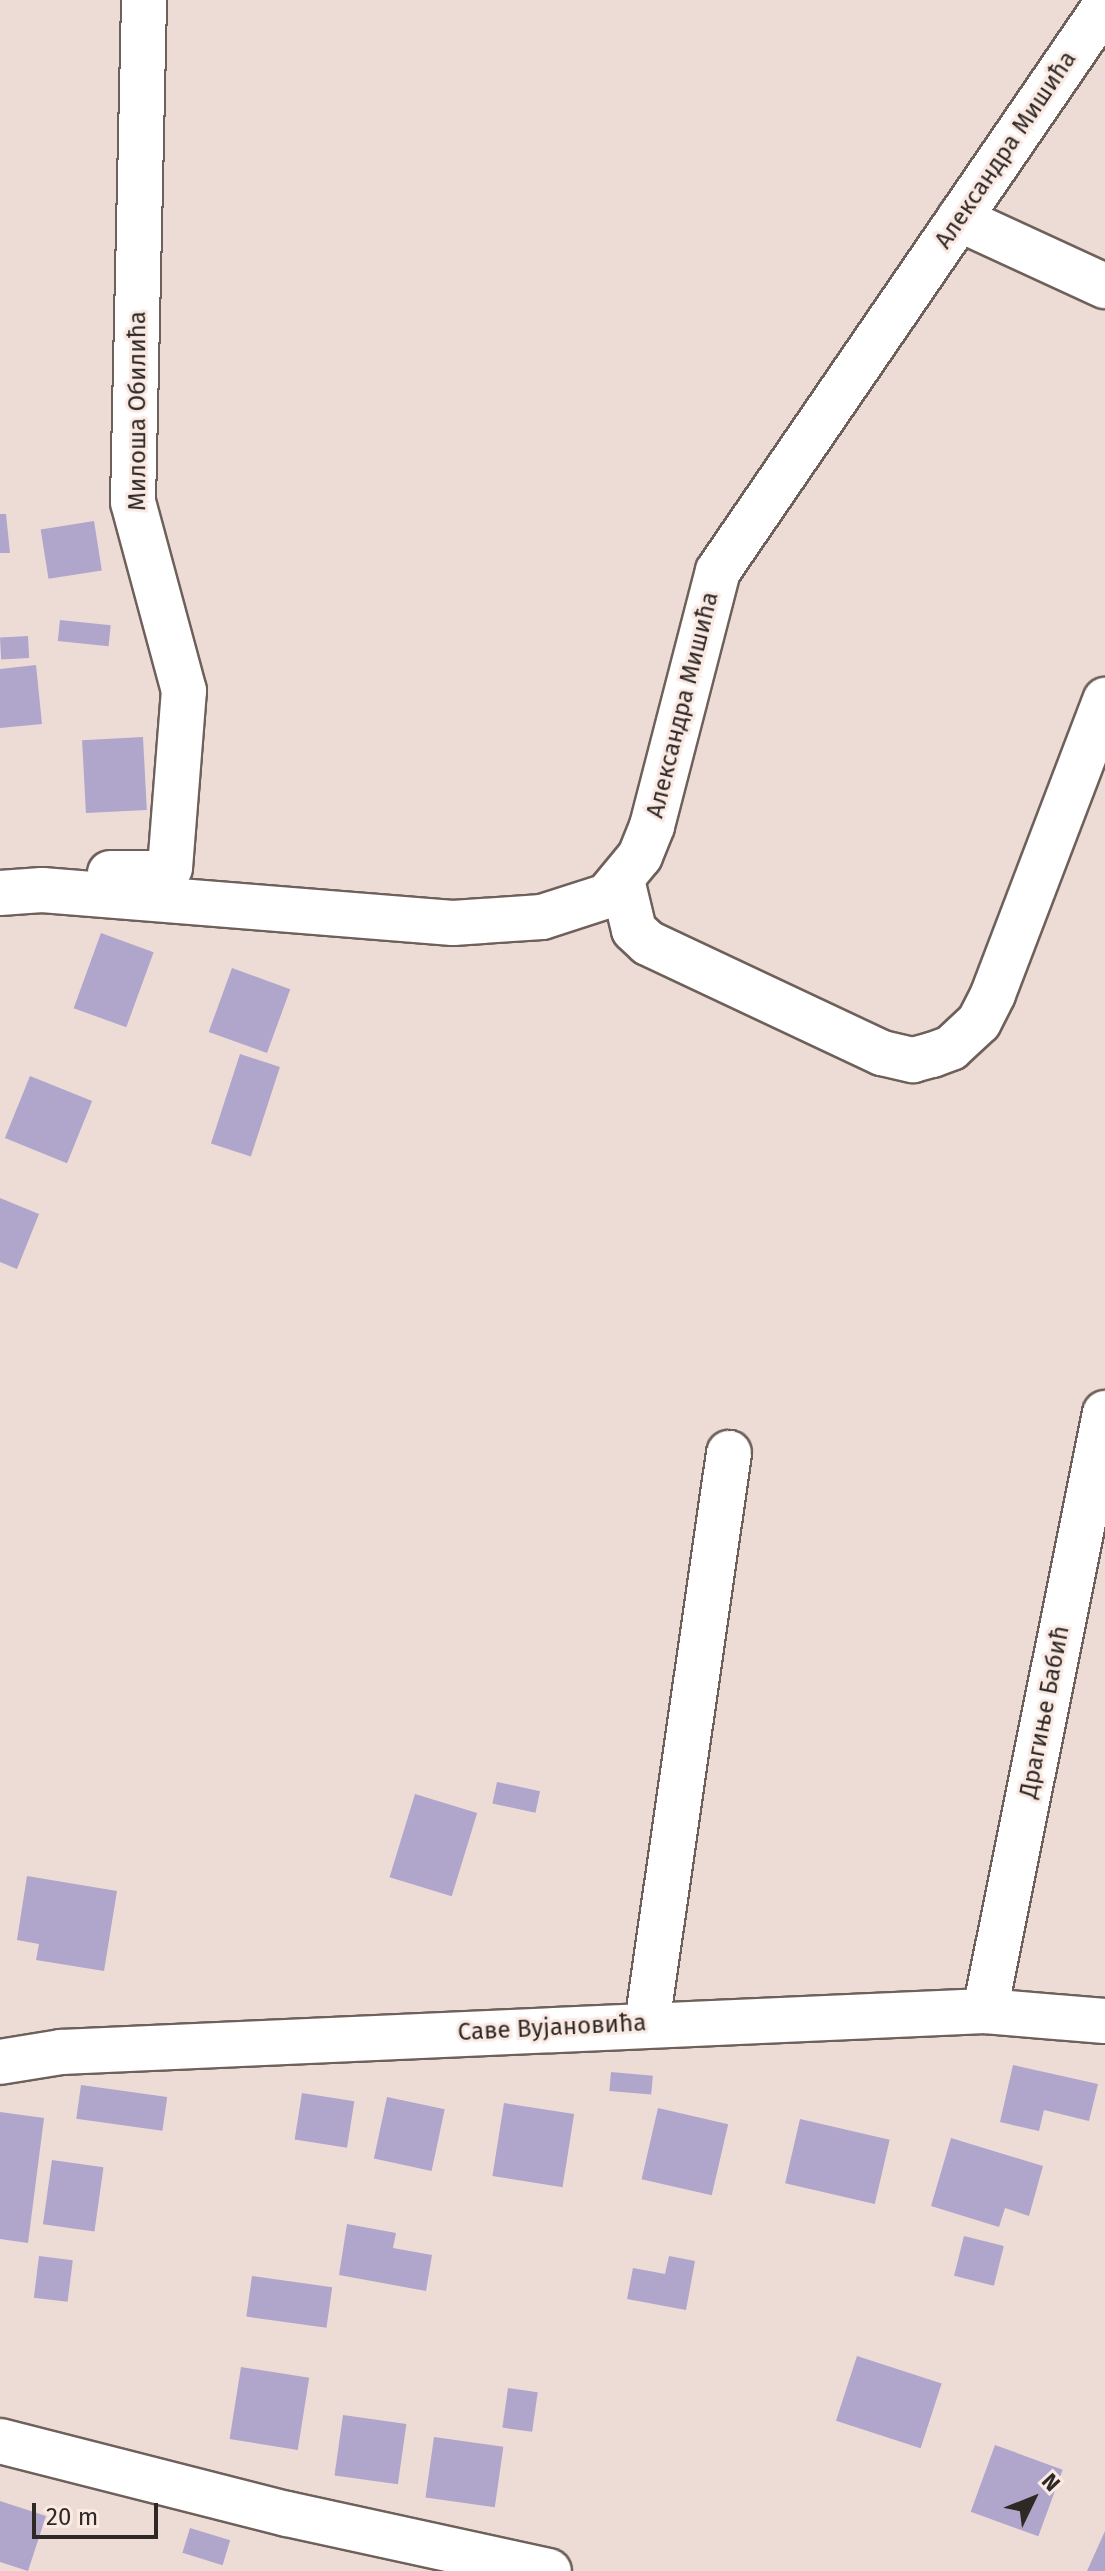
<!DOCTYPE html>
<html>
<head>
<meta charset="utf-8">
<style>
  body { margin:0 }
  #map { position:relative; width:1105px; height:2571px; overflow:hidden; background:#eddcd6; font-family:"Fira Sans",sans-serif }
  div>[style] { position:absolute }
  .building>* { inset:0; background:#b0a5cb; transform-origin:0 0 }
  .roads { filter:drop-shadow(2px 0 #6e605a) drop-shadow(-2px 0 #6e605a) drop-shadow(0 2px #6e605a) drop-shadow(0 -2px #6e605a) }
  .minor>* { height:44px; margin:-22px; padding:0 22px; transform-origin:22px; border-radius:22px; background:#fff }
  span { translate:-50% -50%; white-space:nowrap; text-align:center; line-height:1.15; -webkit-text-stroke:6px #faeae3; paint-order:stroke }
  .street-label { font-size:24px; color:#2f2926 }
  .north { position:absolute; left:993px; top:2459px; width:80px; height:80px; -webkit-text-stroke:6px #faeae3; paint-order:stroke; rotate:47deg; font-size:22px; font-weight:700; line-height:32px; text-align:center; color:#2f2926 }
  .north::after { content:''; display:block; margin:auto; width:28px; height:36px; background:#2f2926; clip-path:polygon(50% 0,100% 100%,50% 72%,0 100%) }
  .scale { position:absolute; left:32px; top:2503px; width:126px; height:36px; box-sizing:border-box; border:4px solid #2f2926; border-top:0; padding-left:10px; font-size:24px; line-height:28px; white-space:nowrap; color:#2f2926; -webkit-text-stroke:6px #faeae3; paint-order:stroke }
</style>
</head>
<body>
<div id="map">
  <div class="building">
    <i style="clip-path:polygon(0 514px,6px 514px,10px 553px,0 553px)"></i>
    <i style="left:94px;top:521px;width:50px;height:54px;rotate:81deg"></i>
    <i style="left:60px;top:620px;width:51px;height:21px;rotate:6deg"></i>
    <i style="left:28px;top:636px;width:22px;height:28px;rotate:87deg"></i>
    <i style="clip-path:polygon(36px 665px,42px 724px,0 728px,0 669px)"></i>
    <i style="left:143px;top:737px;width:73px;height:61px;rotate:87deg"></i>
    <i style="left:101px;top:933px;width:56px;height:80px;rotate:20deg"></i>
    <i style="left:232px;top:968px;width:62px;height:68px;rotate:20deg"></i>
    <i style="left:240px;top:1054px;width:42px;height:94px;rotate:18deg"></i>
    <i style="left:30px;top:1076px;width:67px;height:67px;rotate:22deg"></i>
    <i style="clip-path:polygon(0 1198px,39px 1214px,17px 1269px,0 1262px)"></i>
    <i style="left:497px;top:1782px;width:44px;height:22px;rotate:12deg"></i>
    <i style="left:415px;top:1794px;width:65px;height:87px;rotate:17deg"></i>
    <i style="clip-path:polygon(27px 1876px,117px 1891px,104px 1971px,36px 1960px,39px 1944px,17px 1940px)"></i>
    <i style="clip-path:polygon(1013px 2065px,1098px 2084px,1089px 2121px,1044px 2110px,1039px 2131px,1000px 2122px)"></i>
    <i style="left:611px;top:2072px;width:42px;height:19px;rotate:5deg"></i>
    <i style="left:81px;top:2085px;width:87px;height:34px;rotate:8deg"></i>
    <i style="left:302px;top:2093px;width:53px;height:47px;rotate:9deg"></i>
    <i style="left:387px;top:2097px;width:59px;height:63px;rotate:12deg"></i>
    <i style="left:504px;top:2103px;width:71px;height:74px;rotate:9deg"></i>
    <i style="left:658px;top:2108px;width:72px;height:73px;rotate:13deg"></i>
    <i style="clip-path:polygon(0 2112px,44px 2118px,28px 2243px,0 2239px)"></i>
    <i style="left:800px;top:2119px;width:92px;height:66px;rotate:13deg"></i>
    <i style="clip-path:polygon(951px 2138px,1043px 2166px,1029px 2216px,1005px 2208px,999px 2227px,931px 2206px)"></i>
    <i style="left:52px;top:2160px;width:52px;height:65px;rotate:8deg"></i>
    <i style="clip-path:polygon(347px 2224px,396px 2233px,393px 2248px,432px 2255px,426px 2291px,339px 2275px)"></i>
    <i style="left:964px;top:2236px;width:41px;height:41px;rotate:14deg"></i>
    <i style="left:39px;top:2256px;width:34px;height:42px;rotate:7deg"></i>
    <i style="clip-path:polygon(669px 2256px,695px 2261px,686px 2310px,627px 2299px,633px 2268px,665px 2274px)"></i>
    <i style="left:252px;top:2276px;width:81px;height:41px;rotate:8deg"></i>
    <i style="left:857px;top:2356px;width:89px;height:68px;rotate:18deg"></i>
    <i style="left:241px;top:2367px;width:69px;height:73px;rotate:9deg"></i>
    <i style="left:508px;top:2388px;width:30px;height:40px;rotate:8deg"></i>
    <i style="left:343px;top:2415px;width:64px;height:61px;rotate:8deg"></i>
    <i style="left:434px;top:2437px;width:70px;height:61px;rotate:8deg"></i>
    <i style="left:995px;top:2445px;width:72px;height:71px;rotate:20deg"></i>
    <i style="clip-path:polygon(0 2501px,46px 2516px,28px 2571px,0 2562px)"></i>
    <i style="left:190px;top:2528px;width:42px;height:26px;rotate:17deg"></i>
    <i style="clip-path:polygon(1105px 2531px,1105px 2571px,1087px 2571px)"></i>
  </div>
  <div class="roads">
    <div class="minor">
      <i style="left:959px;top:219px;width:161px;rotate:24.7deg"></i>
      <i style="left:110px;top:873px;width:51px"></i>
      <i style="left:161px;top:873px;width:10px;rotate:-29deg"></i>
      <i style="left:170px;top:868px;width:178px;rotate:-85.5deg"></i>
      <i style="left:184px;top:691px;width:196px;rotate:-105.1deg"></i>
      <i style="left:133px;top:502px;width:502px;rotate:-88.74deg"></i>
      <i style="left:622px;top:880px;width:51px;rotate:76.5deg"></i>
      <i style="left:634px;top:930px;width:19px;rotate:43deg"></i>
      <i style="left:648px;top:943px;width:259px;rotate:25.2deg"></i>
      <i style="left:882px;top:1053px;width:32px;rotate:13deg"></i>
      <i style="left:913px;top:1060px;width:20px;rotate:-15deg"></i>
      <i style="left:932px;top:1055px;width:20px;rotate:-20deg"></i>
      <i style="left:951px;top:1048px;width:38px;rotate:-43deg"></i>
      <i style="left:979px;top:1022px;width:31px;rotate:-63deg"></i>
      <i style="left:993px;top:994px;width:315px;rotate:-69.1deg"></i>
      <i style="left:0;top:893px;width:42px;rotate:-4.1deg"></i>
      <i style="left:42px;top:890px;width:412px;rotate:4.6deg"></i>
      <i style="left:453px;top:923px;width:89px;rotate:-3.9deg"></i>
      <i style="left:542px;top:917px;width:68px;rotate:-17.9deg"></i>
      <i style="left:607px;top:896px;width:52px;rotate:-50.5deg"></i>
      <i style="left:640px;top:856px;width:32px;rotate:-68deg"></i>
      <i style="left:652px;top:826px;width:263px;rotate:-75.5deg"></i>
      <i style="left:718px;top:571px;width:685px;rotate:-55.59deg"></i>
      <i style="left:985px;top:2011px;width:610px;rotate:-78.65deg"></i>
      <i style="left:647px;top:2024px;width:577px;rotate:-81.83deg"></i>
      <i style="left:0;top:2062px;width:62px;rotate:-9.3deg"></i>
      <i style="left:61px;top:2052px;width:925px;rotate:-2.54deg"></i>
      <i style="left:985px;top:2011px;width:120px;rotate:4.8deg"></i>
      <i style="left:0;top:2441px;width:296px;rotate:14.3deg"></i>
      <i style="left:287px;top:2514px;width:268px;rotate:12.3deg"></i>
    </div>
  </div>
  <div class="street-label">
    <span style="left:1006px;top:150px;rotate:-56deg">Александра Мишића</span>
    <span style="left:138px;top:411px;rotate:-90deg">Милоша Обилића</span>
    <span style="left:683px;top:705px;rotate:-76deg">Александра Мишића</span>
    <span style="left:1045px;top:1712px;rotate:-79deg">Драгиње Бабић</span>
    <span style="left:552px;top:2028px;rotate:-3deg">Саве Вујановића</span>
  </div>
  <div class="north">N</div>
  <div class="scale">20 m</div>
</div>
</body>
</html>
